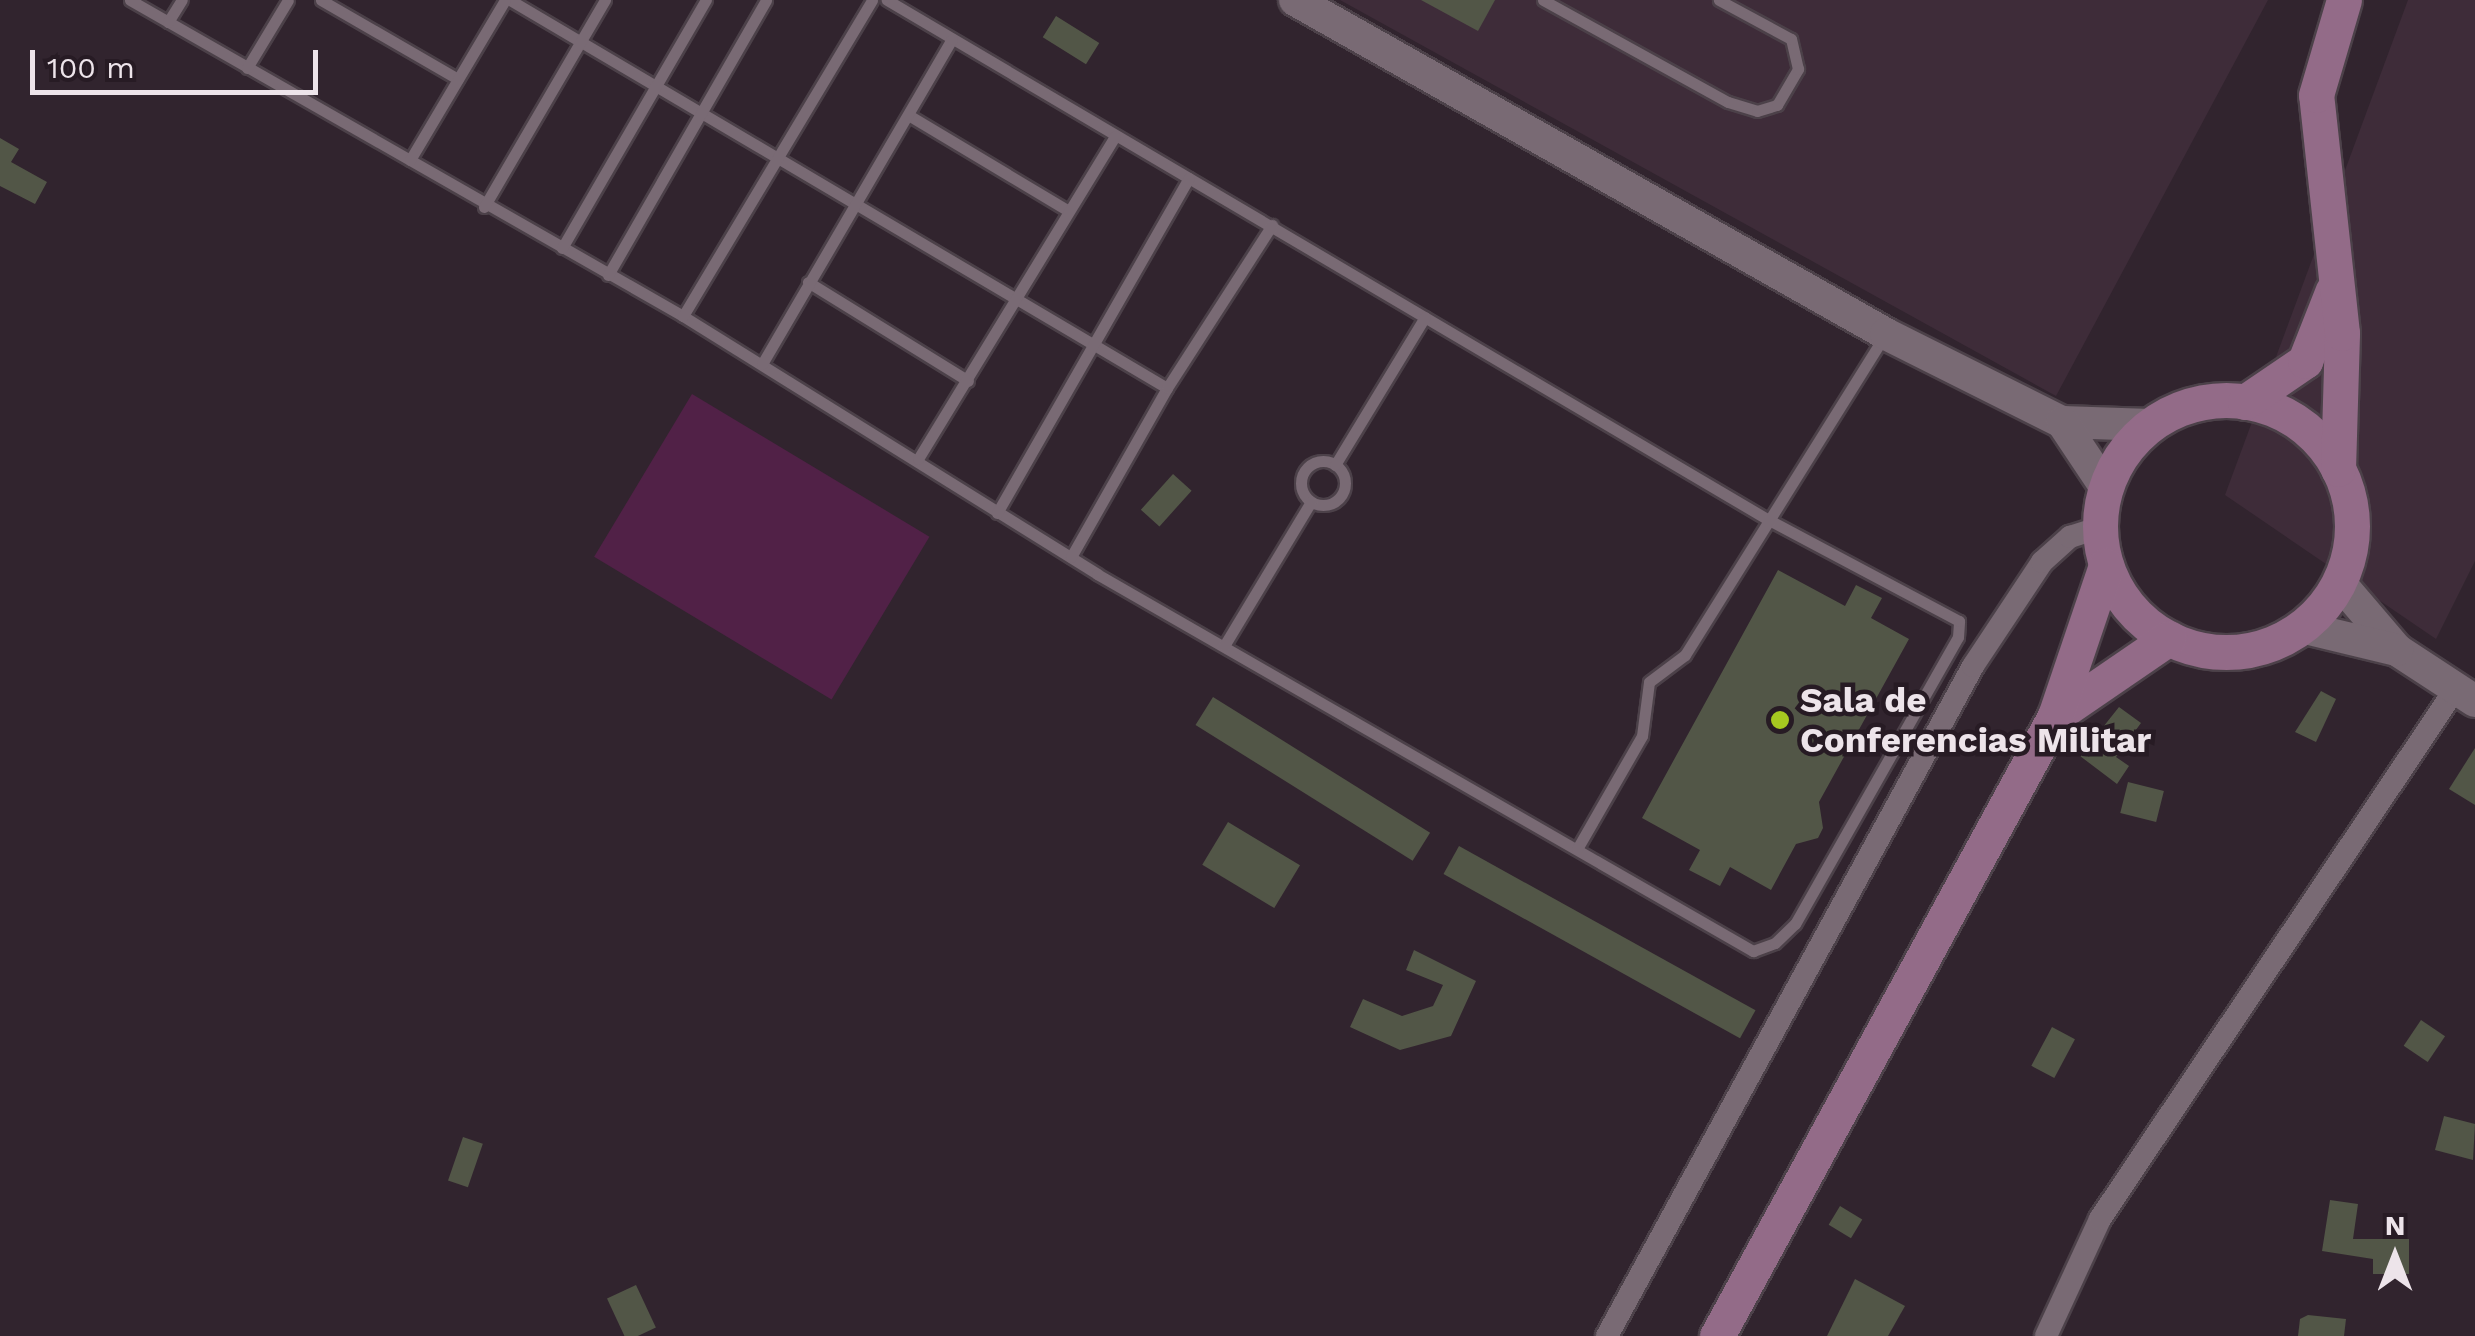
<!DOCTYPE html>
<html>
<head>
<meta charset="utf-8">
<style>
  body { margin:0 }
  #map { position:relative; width:2475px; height:1336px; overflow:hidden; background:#31242e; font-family:"Work Sans",sans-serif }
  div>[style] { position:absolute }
  .built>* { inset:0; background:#3e2c39 }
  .green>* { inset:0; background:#512147; transform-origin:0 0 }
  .building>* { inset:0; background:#525647; transform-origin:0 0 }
  .roads { filter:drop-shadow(2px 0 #4c4149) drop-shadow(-2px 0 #4c4149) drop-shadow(0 2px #4c4149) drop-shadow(0 -2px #4c4149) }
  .lane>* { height:11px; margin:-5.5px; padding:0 5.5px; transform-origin:5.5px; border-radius:5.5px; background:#796a74 }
  .lane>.ring { margin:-5.5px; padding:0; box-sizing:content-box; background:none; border:11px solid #796a74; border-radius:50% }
  .street>* { height:22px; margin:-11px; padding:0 11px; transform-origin:11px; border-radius:11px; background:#796a74 }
  .secondary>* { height:32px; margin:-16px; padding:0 16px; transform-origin:16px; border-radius:16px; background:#796a74 }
  .primary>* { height:35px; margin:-17.5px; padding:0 17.5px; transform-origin:17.5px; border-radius:17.5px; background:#936b88 }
  .primary>.ring { margin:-17.5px; padding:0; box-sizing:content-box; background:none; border:35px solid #936b88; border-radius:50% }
  .dots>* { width:28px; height:28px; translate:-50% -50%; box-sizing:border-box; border:5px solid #271b24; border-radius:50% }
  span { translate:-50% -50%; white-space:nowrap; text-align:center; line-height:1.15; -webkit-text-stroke:9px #271b24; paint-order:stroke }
  .poi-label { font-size:35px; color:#ede4ea; font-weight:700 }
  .left { translate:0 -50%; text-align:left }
  .north { position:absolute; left:2345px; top:1206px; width:100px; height:100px; -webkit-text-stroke:8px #271b24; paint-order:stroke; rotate:0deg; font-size:28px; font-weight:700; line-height:40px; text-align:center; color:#ede4ea }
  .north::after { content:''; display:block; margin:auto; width:35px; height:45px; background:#ede4ea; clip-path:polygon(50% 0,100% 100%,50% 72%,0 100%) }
  .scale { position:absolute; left:30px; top:50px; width:288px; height:45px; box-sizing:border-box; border:5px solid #ede4ea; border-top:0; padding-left:12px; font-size:30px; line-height:35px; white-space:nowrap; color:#ede4ea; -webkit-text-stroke:8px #271b24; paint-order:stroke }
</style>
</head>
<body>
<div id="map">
  <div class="built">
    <i style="clip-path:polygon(1340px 0,2268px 0,2056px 396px)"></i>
    <i style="clip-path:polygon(2408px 0,2475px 0,2475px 561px,2436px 639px,2225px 495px)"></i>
  </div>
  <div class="green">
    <i style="left:692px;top:394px;width:277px;height:190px;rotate:31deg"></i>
  </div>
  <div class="building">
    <i style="clip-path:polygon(1421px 0,1495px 0,1478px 31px)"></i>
    <i style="left:1056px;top:16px;width:51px;height:25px;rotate:32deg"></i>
    <i style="clip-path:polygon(0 138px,19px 149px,11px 162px,47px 182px,35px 204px,0 186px)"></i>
    <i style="left:1173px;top:474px;width:25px;height:48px;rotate:42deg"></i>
    <i style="clip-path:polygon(1778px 570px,1845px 606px,1856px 585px,1882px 598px,1871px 618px,1909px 639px,1819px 802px,1823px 828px,1818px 838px,1796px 844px,1771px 890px,1730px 867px,1720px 886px,1689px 870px,1700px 850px,1642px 818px)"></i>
    <i style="clip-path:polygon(2321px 691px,2336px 699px,2316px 742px,2295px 732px)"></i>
    <i style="left:1213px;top:697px;width:256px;height:33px;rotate:32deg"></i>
    <i style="clip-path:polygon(2119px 707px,2141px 723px,2116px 757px,2129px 766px,2117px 784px,2080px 756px)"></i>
    <i style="clip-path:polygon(2475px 748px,2475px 805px,2449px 789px)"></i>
    <i style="left:2128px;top:782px;width:37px;height:32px;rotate:14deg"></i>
    <i style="left:1228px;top:822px;width:84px;height:50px;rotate:31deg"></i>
    <i style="left:1459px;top:846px;width:339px;height:32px;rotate:29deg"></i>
    <i style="clip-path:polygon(1414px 950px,1476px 981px,1451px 1036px,1400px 1050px,1350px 1027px,1363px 999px,1402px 1016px,1433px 1006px,1443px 985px,1406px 970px)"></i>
    <i style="left:2421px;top:1020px;width:29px;height:31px;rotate:34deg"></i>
    <i style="left:2052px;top:1027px;width:26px;height:44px;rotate:28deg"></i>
    <i style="clip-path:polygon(2444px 1116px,2475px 1124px,2473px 1160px,2435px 1150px)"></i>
    <i style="left:463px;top:1137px;width:21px;height:46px;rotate:19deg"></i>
    <i style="clip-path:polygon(2330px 1200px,2358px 1204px,2353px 1239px,2409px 1239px,2409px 1274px,2373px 1274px,2373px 1259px,2322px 1251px)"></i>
    <i style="left:1840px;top:1206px;width:26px;height:22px;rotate:31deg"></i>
    <i style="clip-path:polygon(1855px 1279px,1905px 1306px,1888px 1336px,1827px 1336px)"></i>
    <i style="left:636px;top:1285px;width:47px;height:32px;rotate:65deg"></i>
    <i style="clip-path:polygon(2308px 1315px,2346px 1319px,2344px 1336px,2298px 1336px,2300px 1319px)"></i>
  </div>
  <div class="roads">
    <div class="lane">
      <i style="left:130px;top:0;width:637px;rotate:29.74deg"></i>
      <i style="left:683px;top:316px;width:488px;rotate:31.9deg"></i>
      <i style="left:1097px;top:574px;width:757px;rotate:29.89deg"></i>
      <i style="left:1753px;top:951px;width:23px;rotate:-20deg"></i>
      <i style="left:1775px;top:943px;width:28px;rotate:-44deg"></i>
      <i style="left:1795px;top:924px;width:330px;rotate:-60.4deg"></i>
      <i style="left:1958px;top:637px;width:16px;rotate:-86deg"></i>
      <i style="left:1959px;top:621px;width:217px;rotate:-152deg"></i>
      <i style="left:1767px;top:519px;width:1022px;rotate:-149.47deg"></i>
      <i style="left:321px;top:0;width:158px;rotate:30deg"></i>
      <i style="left:510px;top:0;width:763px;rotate:30.56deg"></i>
      <i style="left:1543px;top:0;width:211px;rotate:28.9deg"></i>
      <i style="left:1728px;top:102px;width:30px;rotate:17deg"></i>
      <i style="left:1757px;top:111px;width:21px;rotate:-17deg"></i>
      <i style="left:1777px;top:105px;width:42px;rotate:-59.7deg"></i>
      <i style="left:1798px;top:69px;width:31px;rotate:-103deg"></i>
      <i style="left:1791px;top:39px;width:82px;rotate:-151.6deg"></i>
      <i style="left:168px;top:22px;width:26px;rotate:-58deg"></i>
      <i style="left:247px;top:68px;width:79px;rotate:-58.9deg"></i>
      <i style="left:910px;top:116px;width:183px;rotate:30.9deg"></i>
      <i style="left:410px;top:160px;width:186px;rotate:-59.3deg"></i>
      <i style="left:484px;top:207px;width:240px;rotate:-59.7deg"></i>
      <i style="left:562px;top:248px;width:287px;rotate:-59.9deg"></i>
      <i style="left:608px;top:275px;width:317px;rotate:-60.1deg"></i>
      <i style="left:808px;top:282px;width:188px;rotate:31.7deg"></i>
      <i style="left:683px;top:316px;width:368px;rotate:-59.1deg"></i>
      <i style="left:762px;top:364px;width:376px;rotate:-59.7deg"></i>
      <i style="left:918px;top:459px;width:378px;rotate:-58.6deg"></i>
      <i class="ring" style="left:1301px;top:461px;width:33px;height:33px"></i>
      <i style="left:1335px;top:465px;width:173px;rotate:-58.7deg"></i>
      <i style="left:997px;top:513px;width:386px;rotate:-60.2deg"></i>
      <i style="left:1071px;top:557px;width:194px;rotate:-60.4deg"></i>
      <i style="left:1167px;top:388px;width:194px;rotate:-57.2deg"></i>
      <i style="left:1224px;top:646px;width:168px;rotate:-58.9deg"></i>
      <i style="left:1577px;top:849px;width:130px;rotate:-60.1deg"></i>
      <i style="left:1642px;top:736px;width:54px;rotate:-82.6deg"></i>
      <i style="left:1649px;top:682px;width:45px;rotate:-36.9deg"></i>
      <i style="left:1685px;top:655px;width:375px;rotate:-58deg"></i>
    </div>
    <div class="street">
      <i style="left:1607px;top:1336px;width:763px;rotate:-61.35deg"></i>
      <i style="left:1973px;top:666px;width:125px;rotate:-56.4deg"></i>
      <i style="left:2042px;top:562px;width:38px;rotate:-42deg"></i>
      <i style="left:2070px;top:537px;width:32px;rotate:-18deg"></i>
      <i style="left:2046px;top:1336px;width:129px;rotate:-65.2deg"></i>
      <i style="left:2100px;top:1219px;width:639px;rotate:-56.16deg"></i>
    </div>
    <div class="secondary">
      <i style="left:1295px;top:0;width:679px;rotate:29.47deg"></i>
      <i style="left:1886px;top:334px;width:197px;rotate:26.6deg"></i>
      <i style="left:2062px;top:422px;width:89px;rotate:1.9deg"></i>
      <i style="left:2062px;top:422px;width:79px;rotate:56.3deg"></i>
      <i style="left:2339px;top:582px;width:89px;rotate:49.5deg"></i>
      <i style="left:2397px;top:650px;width:93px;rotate:33.2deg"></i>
      <i style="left:2301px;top:627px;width:99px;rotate:13.5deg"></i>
    </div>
    <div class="primary">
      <i class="ring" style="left:2100px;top:400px;width:217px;height:217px"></i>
      <i style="left:2245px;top:402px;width:73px;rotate:-34.3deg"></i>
      <i style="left:2305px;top:361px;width:76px;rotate:-68.5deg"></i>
      <i style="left:2338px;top:469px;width:136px;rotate:-88.3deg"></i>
      <i style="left:2342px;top:333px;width:239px;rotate:-96.2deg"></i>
      <i style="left:2316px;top:95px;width:99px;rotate:-73.6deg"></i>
      <i style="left:2055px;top:716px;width:138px;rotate:-34.4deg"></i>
      <i style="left:1717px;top:1336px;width:706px;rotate:-61.4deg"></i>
      <i style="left:2055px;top:716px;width:159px;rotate:-71.3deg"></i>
    </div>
  </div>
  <div class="dots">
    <i style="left:1780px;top:720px;background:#a6c820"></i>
  </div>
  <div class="poi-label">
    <span class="left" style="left:1800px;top:720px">Sala de<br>Conferencias Militar</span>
  </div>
  <div class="north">N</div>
  <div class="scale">100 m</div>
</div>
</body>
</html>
